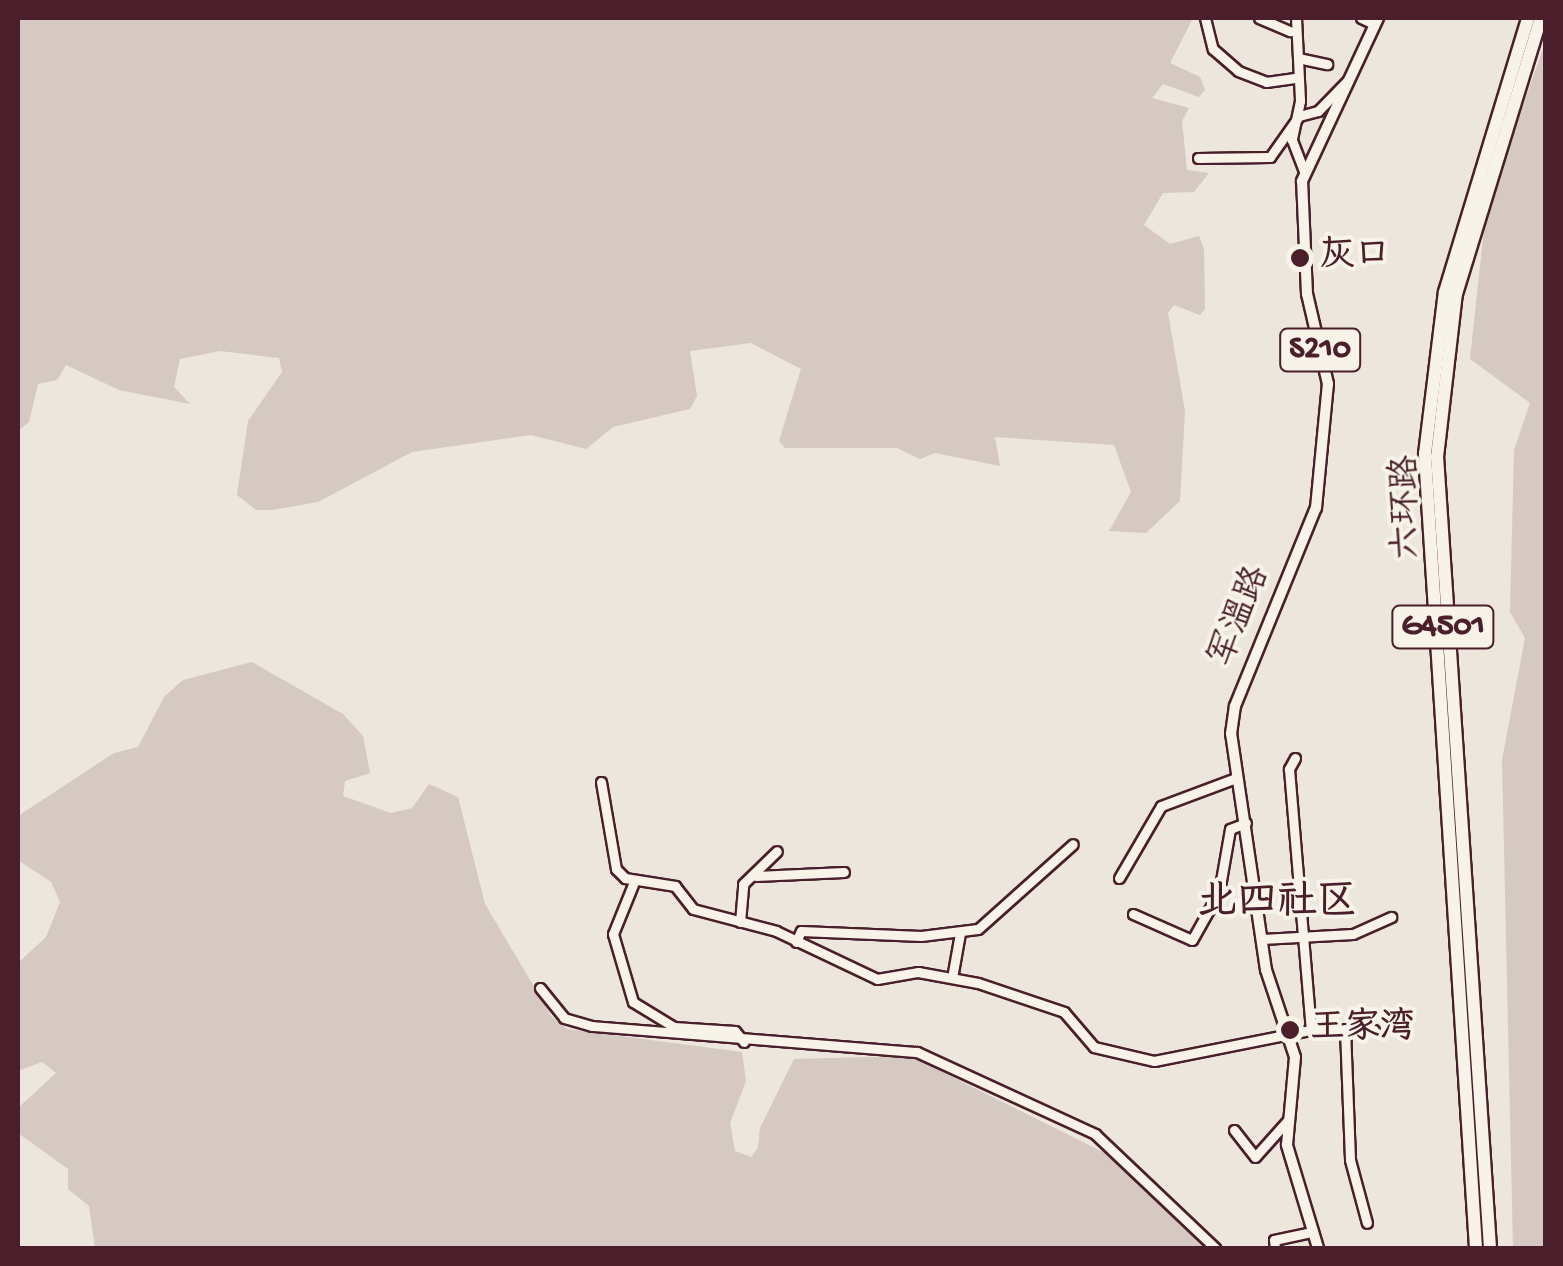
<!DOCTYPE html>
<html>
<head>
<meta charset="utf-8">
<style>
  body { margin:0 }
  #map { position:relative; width:1563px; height:1266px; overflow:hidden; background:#ece6dd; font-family:"Gochi Hand","LXGW WenKai TC",sans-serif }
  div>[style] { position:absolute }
  .green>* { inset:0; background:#d5c9c2 }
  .roads { filter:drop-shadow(2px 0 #4a1f2b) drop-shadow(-2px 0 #4a1f2b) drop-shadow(0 2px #4a1f2b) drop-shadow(0 -2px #4a1f2b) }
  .minor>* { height:9px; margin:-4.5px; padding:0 4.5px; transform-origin:4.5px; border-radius:4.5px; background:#f7f3e8 }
  .major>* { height:10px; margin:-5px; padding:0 5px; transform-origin:5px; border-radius:5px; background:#f7f3e8 }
  .highway>* { height:12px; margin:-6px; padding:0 6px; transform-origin:6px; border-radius:6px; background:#f7f3e8 }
  .dots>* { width:28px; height:28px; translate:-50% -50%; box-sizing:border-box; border:5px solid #f7f3e8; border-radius:50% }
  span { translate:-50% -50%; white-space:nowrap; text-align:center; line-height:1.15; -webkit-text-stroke:8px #f7f3e8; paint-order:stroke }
  .shield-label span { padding:2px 8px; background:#f7f3e8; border:2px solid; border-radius:8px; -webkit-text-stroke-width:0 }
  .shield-label { font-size:32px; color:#4a1f2b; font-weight:700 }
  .poi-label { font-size:35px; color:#4a1f2b; font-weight:700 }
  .left { translate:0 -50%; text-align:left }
  .street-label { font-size:35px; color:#4a1f2b }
  .quarter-label { font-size:40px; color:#4a1f2b; font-weight:700 }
  .frame { position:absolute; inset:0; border:20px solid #4a1f2b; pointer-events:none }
</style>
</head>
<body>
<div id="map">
  <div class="green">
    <i style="clip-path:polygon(18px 18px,1193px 18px,1170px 63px,1200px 77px,1205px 90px,1199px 97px,1163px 84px,1152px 98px,1189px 108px,1182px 121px,1187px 170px,1209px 173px,1194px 192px,1163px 193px,1144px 225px,1170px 244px,1199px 236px,1204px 249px,1205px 309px,1200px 315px,1174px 305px,1168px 313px,1185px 411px,1180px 501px,1146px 533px,1109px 531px,1131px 492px,1114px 445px,995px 437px,1000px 466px,935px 453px,920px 459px,897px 448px,785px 448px,779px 441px,801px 369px,751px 343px,690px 351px,697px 396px,690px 409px,613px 427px,586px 449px,531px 435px,412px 452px,318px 502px,272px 510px,256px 510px,237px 495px,248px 421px,282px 372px,279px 358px,220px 351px,180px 359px,174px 387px,190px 404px,119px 390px,66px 365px,57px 380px,38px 384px,29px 422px,18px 431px)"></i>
    <i style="clip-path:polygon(1545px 43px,1545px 1248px,1513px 1248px,1502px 760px,1525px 638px,1510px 612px,1514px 450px,1530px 403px,1470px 359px,1486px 211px)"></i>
    <i style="clip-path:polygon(252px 662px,343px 714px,363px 736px,370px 773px,345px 781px,343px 796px,391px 813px,412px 808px,429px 784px,458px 797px,485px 904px,552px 1017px,567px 1029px,742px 1052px,746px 1081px,730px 1123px,735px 1151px,751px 1157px,758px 1148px,760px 1128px,794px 1059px,910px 1056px,1111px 1156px,1209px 1248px,95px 1248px,89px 1206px,68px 1189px,68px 1169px,18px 1133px,18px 1108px,56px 1073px,42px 1062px,18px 1071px,18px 963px,46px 937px,60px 902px,51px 882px,18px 860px,18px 816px,114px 753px,138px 747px,164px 697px,183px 680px)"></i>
  </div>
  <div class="roads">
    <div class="minor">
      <i style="left:1205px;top:18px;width:32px;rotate:76deg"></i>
      <i style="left:1213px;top:49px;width:33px;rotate:41deg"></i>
      <i style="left:1238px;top:71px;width:30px;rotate:21deg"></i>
      <i style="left:1266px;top:82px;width:29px;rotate:-8deg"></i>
      <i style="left:1259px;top:18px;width:34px;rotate:23deg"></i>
      <i style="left:1296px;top:18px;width:83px;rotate:87.2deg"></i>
      <i style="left:1300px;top:101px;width:40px;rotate:102deg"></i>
      <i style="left:1292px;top:140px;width:34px;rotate:69deg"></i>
      <i style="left:1361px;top:18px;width:14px;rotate:25deg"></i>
      <i style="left:1298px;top:58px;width:30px;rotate:12deg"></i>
      <i style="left:1198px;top:158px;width:72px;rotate:-0.8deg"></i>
      <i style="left:1270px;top:157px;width:50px;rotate:-54.7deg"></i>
      <i style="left:1299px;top:116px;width:20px;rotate:-15deg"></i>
      <i style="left:1318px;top:111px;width:43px;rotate:-45.9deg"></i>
      <i style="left:1295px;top:758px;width:13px;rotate:119deg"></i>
      <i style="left:1289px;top:769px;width:263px;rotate:85.2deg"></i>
      <i style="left:601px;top:782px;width:88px;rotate:80.2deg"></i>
      <i style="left:616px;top:869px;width:13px;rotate:45deg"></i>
      <i style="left:625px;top:878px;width:51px;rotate:9.1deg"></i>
      <i style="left:675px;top:886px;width:29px;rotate:52deg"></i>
      <i style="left:693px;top:909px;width:86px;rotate:14.8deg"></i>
      <i style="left:776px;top:931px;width:112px;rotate:25.4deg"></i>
      <i style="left:877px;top:979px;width:42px;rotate:-9.7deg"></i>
      <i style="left:918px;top:972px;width:61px;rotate:10.4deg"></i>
      <i style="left:978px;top:983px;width:91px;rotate:18.6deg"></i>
      <i style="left:1064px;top:1012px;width:46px;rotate:49.4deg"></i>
      <i style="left:1094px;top:1047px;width:62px;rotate:13.1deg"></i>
      <i style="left:1154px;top:1061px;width:165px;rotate:-11.2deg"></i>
      <i style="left:1316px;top:1029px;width:58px;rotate:1deg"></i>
      <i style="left:756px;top:876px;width:88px;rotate:-2.6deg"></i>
      <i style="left:1119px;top:878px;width:83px;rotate:-59.7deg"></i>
      <i style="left:1161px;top:806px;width:80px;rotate:-20.5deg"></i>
      <i style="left:634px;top:882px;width:56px;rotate:112deg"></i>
      <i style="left:613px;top:934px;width:71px;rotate:73.6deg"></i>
      <i style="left:633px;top:1002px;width:48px;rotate:31.4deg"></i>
      <i style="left:674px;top:1027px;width:61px;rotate:3.8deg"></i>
      <i style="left:735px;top:1031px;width:14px;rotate:51deg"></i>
      <i style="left:1133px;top:914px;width:64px;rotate:23.8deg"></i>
      <i style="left:1192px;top:940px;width:55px;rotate:-60.6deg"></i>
      <i style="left:1219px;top:892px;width:64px;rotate:-80.1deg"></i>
      <i style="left:1230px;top:829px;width:17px;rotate:-21deg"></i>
      <i style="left:740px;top:922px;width:38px;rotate:-85deg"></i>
      <i style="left:743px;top:884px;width:47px;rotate:-44.1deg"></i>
      <i style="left:1262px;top:939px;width:91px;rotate:-3.1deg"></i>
      <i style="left:1353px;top:934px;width:42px;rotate:-24.1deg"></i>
      <i style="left:796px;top:942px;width:12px;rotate:-66deg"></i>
      <i style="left:801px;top:931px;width:120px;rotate:2.4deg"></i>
      <i style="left:921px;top:936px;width:57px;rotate:-7deg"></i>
      <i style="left:978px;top:929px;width:127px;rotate:-41.8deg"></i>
      <i style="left:952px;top:978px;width:46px;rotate:-79.9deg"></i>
      <i style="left:540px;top:988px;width:38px;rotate:51deg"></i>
      <i style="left:564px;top:1018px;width:29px;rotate:16deg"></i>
      <i style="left:592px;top:1026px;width:326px;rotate:4.6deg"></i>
      <i style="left:917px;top:1052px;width:196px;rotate:24.7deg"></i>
      <i style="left:1095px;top:1134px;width:166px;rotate:43.5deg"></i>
      <i style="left:1345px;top:1029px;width:131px;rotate:87.8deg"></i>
      <i style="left:1350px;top:1160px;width:65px;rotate:74.9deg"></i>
      <i style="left:1234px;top:1130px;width:34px;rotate:52deg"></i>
      <i style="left:1255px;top:1157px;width:50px;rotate:-48.3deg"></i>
      <i style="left:1275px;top:1248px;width:8px;rotate:-97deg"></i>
      <i style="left:1274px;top:1240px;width:40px;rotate:-12deg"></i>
    </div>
    <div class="major">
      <i style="left:1318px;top:1248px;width:108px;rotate:-106.8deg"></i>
      <i style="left:1287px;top:1145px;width:88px;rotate:-84.8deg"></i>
      <i style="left:1295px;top:1057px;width:92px;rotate:-108.4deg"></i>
      <i style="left:1266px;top:970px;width:239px;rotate:-98.4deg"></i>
      <i style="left:1231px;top:734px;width:28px;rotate:-82deg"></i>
      <i style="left:1235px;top:706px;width:214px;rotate:-67.8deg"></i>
      <i style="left:1316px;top:508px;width:125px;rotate:-84.5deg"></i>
      <i style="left:1328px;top:384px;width:92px;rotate:-103.1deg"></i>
      <i style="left:1307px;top:294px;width:113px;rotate:-92.5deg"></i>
      <i style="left:1302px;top:181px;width:180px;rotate:-65deg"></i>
    </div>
    <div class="highway">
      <i style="left:1476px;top:1248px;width:796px;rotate:-93.68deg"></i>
      <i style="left:1425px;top:454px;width:163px;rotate:-83deg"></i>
      <i style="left:1445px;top:292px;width:286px;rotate:-73.1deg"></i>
      <i style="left:1490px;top:1248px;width:793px;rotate:-93.83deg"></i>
      <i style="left:1437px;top:457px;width:164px;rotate:-83.4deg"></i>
      <i style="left:1456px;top:294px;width:289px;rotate:-72.9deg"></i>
    </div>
  </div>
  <div class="dots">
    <i style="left:1300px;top:258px;background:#4a1f2b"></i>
    <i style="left:1290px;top:1030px;background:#4a1f2b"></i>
  </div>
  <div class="shield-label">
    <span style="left:1320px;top:350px">S210</span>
    <span style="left:1443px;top:627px">G4501</span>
  </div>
  <div class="poi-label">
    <span class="left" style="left:1320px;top:258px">灰口</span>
    <span class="left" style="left:1310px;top:1030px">王家湾</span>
  </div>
  <div class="street-label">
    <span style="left:1409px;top:507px;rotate:-91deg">六环路</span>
    <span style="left:1242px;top:617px;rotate:-68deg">军温路</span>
  </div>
  <div class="quarter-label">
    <span style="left:1277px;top:905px">北四社区</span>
  </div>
  <div class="frame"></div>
</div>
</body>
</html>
